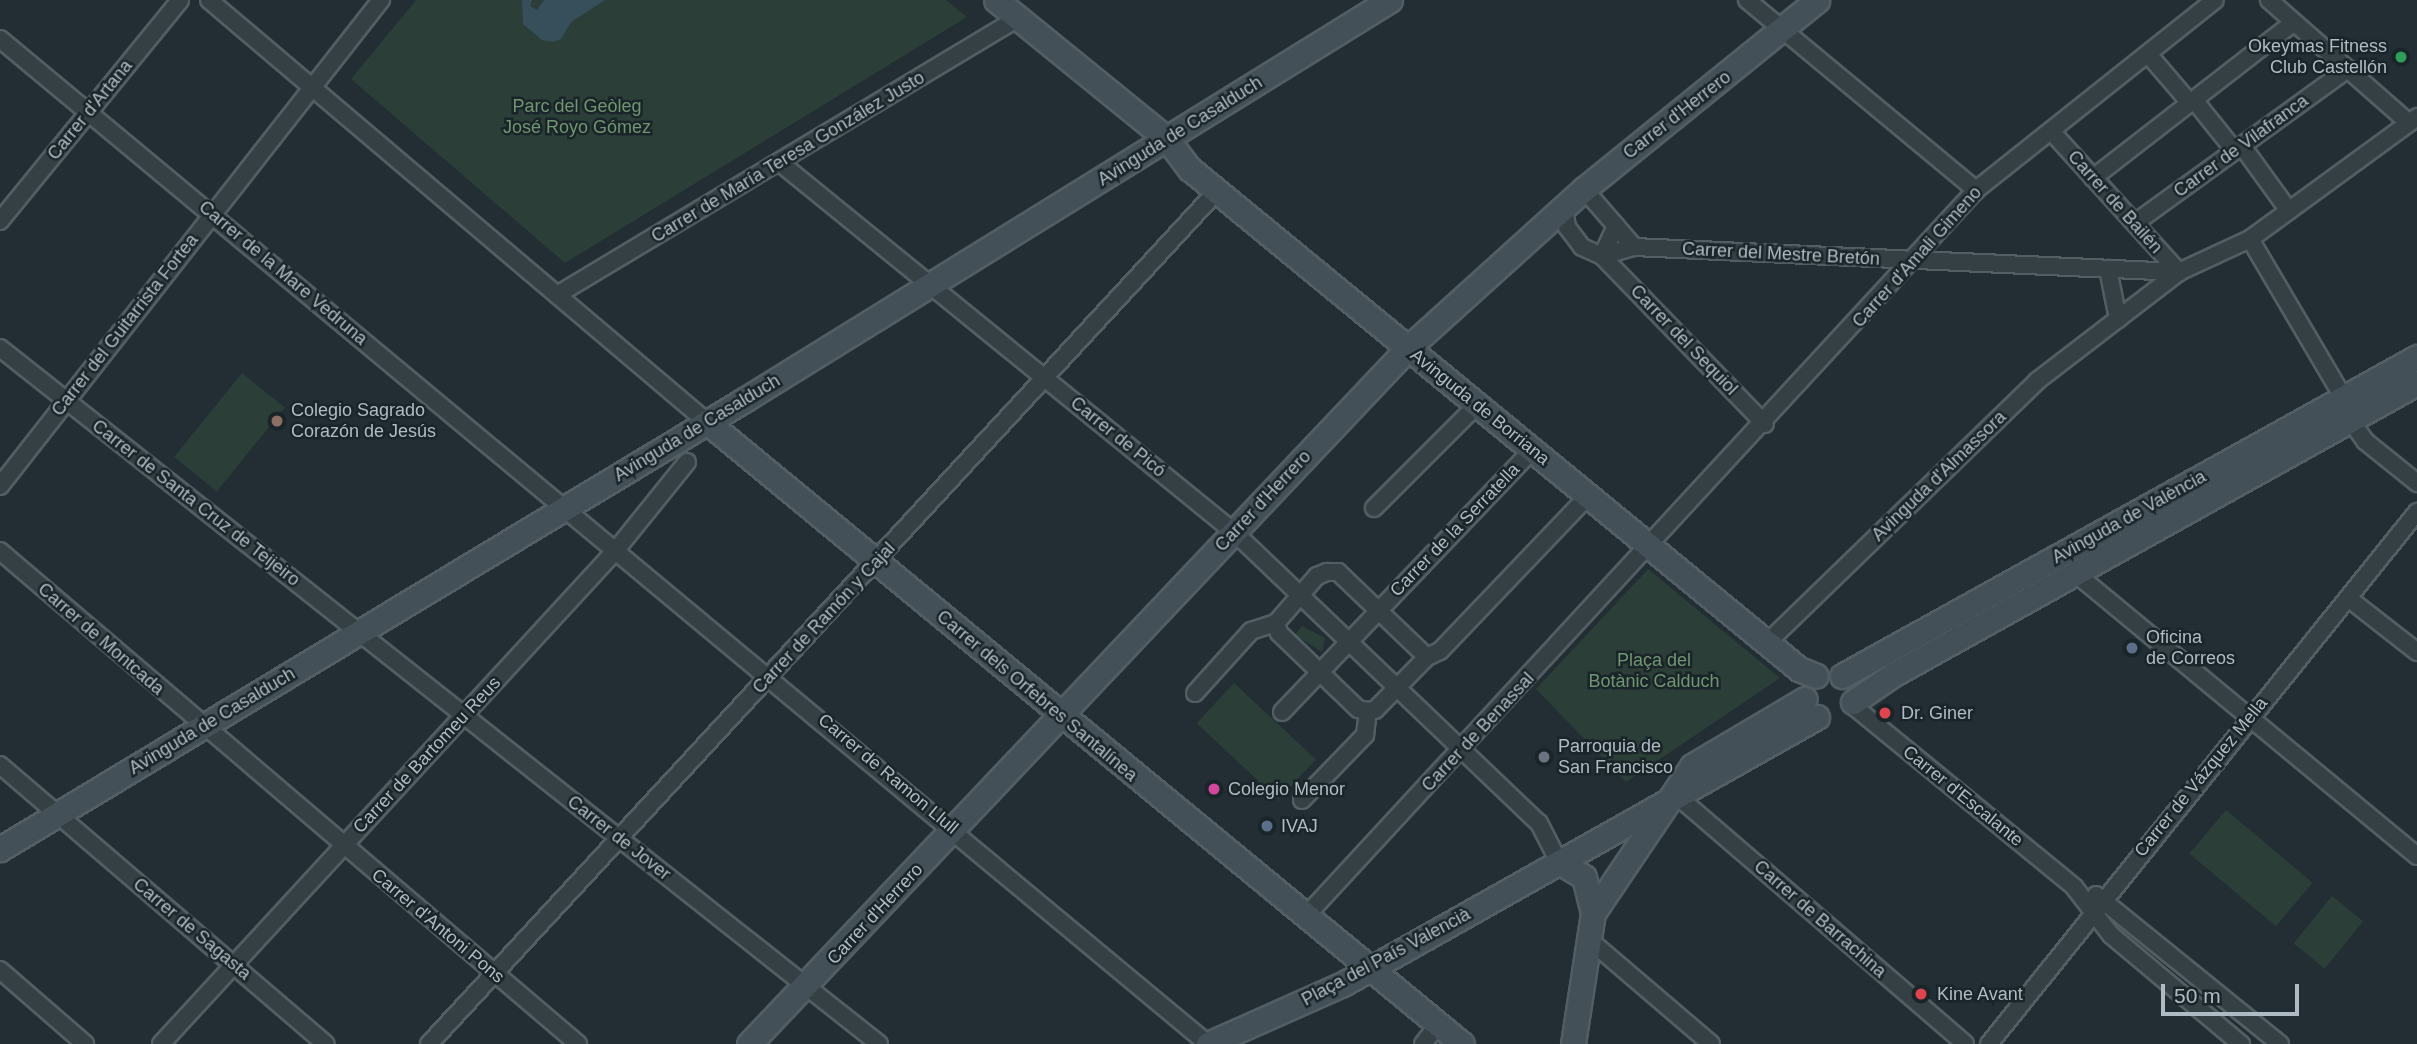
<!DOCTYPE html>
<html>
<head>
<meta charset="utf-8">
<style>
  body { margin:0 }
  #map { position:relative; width:2417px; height:1044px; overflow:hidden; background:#222e34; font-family:Arial,sans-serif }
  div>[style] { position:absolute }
  .green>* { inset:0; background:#2b3e38; transform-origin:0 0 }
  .water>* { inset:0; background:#374f5a }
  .roads { filter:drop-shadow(2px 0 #525e63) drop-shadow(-2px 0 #525e63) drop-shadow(0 2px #525e63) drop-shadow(0 -2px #525e63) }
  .street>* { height:16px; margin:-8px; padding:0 8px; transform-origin:8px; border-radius:8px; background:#354045 }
  .secondary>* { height:23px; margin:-11.5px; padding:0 11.5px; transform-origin:11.5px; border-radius:11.5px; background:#435058 }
  .dots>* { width:19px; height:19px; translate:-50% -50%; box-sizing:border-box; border:4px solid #1a252a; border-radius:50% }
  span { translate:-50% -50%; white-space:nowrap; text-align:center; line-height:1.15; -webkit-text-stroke:5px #1a252a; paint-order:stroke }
  .poi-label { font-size:18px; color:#afbbc2 }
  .right { translate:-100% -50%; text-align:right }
  .left { translate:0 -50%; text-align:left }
  .park-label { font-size:18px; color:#719570 }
  .street-label { font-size:18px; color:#afbbc2 }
  .scale { position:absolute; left:2161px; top:984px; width:138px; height:32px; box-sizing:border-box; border:4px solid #afbbc2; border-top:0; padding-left:9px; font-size:21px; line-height:24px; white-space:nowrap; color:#afbbc2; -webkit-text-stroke:5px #1a252a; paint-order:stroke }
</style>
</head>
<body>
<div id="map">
  <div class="green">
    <i style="clip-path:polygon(416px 0,946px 0,967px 17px,565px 263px,351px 79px)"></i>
    <i style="left:242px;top:373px;width:55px;height:108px;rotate:39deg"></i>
    <i style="clip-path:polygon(1648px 569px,1780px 678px,1626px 782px,1536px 689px)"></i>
    <i style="clip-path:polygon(1302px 626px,1325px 638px,1322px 652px,1295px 635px)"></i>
    <i style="left:1234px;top:683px;width:112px;height:55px;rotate:43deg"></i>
    <i style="left:2226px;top:810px;width:113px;height:57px;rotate:40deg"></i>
    <i style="left:2332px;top:896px;width:40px;height:61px;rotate:39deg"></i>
  </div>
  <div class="water">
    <i style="clip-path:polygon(522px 0,532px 0,530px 6px,537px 10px,544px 0,605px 0,571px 22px,561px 39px,553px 42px,542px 40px,523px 24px)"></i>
  </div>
  <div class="roads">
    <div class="street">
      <i style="left:209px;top:0;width:653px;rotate:40.28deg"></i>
      <i style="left:1747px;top:0;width:298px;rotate:39.7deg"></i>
      <i style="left:2269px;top:0;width:186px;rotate:41.3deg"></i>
      <i style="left:0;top:39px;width:1571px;rotate:39.76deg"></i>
      <i style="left:2148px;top:54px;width:65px;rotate:49.4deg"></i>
      <i style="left:2194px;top:100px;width:65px;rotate:51.2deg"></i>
      <i style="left:2051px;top:131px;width:190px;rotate:47.8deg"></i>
      <i style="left:2242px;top:146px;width:80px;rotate:54.1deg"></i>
      <i style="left:779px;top:162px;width:586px;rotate:39.12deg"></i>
      <i style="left:1234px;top:532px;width:422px;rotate:43.7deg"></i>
      <i style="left:1539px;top:823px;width:44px;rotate:62.9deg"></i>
      <i style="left:2093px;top:178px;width:254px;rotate:-37.8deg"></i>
      <i style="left:1584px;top:189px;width:77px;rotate:49.2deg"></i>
      <i style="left:1564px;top:206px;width:21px;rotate:82deg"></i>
      <i style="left:1567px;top:227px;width:25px;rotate:53deg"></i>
      <i style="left:1582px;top:247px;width:22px;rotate:24deg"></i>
      <i style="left:1602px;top:256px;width:33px;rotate:-16deg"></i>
      <i style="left:1634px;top:247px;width:546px;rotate:2.63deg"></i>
      <i style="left:0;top:221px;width:285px;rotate:-50.8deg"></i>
      <i style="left:2135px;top:223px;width:263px;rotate:-35.9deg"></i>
      <i style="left:1616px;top:226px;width:33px;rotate:115deg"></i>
      <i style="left:1602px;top:256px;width:234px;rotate:45.9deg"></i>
      <i style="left:2250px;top:239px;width:183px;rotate:59.5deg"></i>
      <i style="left:2108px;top:269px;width:51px;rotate:78.7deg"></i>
      <i style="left:557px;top:295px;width:538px;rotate:-31deg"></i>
      <i style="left:0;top:348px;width:1121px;rotate:38.37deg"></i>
      <i style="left:2350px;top:420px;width:26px;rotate:54deg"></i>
      <i style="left:2365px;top:441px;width:67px;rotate:38.9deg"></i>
      <i style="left:0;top:486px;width:618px;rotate:-51.91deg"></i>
      <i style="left:1374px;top:508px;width:146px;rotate:-45deg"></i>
      <i style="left:0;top:551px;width:760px;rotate:40.46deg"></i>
      <i style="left:2075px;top:573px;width:444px;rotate:39.6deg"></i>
      <i style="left:2348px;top:598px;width:88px;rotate:38deg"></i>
      <i style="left:1767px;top:643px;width:376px;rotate:-44.1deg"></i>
      <i style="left:2037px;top:381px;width:179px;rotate:-37.5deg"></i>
      <i style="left:2179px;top:272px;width:78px;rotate:-24.9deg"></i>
      <i style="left:2250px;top:239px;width:207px;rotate:-36.1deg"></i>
      <i style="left:1427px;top:657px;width:14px;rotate:-25deg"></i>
      <i style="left:1440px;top:651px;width:214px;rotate:-46.3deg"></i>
      <i style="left:1195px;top:693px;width:84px;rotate:-47.9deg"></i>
      <i style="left:1251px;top:631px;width:26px;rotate:-18deg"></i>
      <i style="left:1276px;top:623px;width:62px;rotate:-48.9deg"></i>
      <i style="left:1317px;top:576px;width:11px;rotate:-22deg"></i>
      <i style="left:1327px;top:572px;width:11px"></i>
      <i style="left:1338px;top:572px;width:123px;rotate:43.7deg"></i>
      <i style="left:1427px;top:657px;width:74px;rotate:134.5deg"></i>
      <i style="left:1375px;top:710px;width:7px;rotate:172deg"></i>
      <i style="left:1368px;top:711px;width:10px;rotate:-169deg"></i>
      <i style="left:1358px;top:709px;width:110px;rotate:-136.1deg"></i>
      <i style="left:1279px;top:633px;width:10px;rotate:-107deg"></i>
      <i style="left:1852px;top:705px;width:287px;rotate:39.3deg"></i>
      <i style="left:2074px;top:887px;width:61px;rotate:52.4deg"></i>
      <i style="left:2111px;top:935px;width:170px;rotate:40deg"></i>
      <i style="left:1282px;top:712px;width:362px;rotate:-46.3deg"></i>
      <i style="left:0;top:765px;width:429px;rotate:40.6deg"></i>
      <i style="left:1676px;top:795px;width:381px;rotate:40.7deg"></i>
      <i style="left:1302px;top:800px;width:91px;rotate:-45.9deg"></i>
      <i style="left:1365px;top:735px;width:24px;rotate:-83deg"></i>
      <i style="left:2096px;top:895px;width:237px;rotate:39deg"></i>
      <i style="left:1305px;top:917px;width:989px;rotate:-47.29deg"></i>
      <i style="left:1976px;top:190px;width:305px;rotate:-38.5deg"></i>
      <i style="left:1587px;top:938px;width:163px;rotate:40.5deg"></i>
      <i style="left:0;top:970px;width:113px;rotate:41deg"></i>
      <i style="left:161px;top:1044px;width:672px;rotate:-47.35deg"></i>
      <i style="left:616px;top:550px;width:113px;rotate:-51.1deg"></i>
      <i style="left:429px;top:1044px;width:1161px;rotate:-47.27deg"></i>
      <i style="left:1423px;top:1044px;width:24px;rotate:-52deg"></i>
      <i style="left:1989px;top:1044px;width:683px;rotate:-51.18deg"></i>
    </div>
    <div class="secondary">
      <i style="left:996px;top:0;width:220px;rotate:39.1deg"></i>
      <i style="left:1167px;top:139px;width:38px;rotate:53deg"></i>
      <i style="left:1190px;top:169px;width:788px;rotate:39.39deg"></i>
      <i style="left:1799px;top:669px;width:18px;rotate:22deg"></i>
      <i style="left:707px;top:422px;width:978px;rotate:39.48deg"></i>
      <i style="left:1842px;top:676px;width:658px;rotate:-29.02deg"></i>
      <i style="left:1853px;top:702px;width:50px;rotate:-34.3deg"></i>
      <i style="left:1894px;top:674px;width:599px;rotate:-29.09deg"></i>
      <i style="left:0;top:849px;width:869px;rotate:-31.11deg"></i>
      <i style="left:744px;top:400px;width:760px;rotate:-31.77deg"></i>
      <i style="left:1559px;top:862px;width:29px;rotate:31deg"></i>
      <i style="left:1584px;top:877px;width:37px;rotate:76deg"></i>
      <i style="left:1593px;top:913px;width:133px;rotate:98.7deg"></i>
      <i style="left:1593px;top:913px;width:177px;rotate:-56deg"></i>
      <i style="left:1692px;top:766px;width:131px;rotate:-30.7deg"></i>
      <i style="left:749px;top:1044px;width:958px;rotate:-46.56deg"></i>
      <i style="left:1408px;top:348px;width:237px;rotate:-42.1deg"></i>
      <i style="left:1584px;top:189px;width:300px;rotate:-39deg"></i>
      <i style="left:1208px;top:1044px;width:148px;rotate:-24deg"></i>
      <i style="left:1343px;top:984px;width:544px;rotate:-29.39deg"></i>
    </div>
  </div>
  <div class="dots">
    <i style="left:2401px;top:57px;background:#2e9e5b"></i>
    <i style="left:277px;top:421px;background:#8d6e63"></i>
    <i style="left:2132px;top:648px;background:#5c6f8a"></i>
    <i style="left:1885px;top:713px;background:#e0444e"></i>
    <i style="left:1544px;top:757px;background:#6b7280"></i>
    <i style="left:1214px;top:789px;background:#d1479c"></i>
    <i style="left:1267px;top:826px;background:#5c6f8a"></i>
    <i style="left:1921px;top:994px;background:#e0444e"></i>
  </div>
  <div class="poi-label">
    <span class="right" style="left:2387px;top:57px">Okeymas Fitness<br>Club Castellón</span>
    <span class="left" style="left:291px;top:421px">Colegio Sagrado<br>Corazón de Jesús</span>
    <span class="left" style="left:2146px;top:648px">Oficina<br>de Correos</span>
    <span class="left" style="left:1901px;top:713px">Dr. Giner</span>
    <span class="left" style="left:1558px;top:757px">Parroquia de<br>San Francisco</span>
    <span class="left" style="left:1228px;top:789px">Colegio Menor</span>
    <span class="left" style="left:1281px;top:826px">IVAJ</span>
    <span class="left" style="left:1937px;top:994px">Kine Avant</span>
  </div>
  <div class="park-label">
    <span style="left:577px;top:117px">Parc del Geòleg<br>José Royo Gómez</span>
    <span style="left:1654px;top:671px">Plaça del<br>Botànic Calduch</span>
  </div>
  <div class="street-label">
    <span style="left:90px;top:110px;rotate:-51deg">Carrer d'Artana</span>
    <span style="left:1677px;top:115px;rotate:-38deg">Carrer d'Herrero</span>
    <span style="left:1180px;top:131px;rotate:-32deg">Avinguda de Casalduch</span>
    <span style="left:2241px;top:146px;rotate:-36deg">Carrer de Vilafranca</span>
    <span style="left:788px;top:157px;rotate:-31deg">Carrer de María Teresa González Justo</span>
    <span style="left:2115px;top:202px;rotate:48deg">Carrer de Bailén</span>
    <span style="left:1781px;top:254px;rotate:3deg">Carrer del Mestre Bretón</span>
    <span style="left:1917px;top:257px;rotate:-48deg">Carrer d'Amali Gimeno</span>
    <span style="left:283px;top:273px;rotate:40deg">Carrer de la Mare Vedruna</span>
    <span style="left:125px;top:325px;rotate:-52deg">Carrer del Guitarrista Fortea</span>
    <span style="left:1684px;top:340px;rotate:46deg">Carrer del Sequiol</span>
    <span style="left:1480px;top:407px;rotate:39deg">Avinguda de Borriana</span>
    <span style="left:697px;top:428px;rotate:-31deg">Avinguda de Casalduch</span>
    <span style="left:1118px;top:437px;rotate:39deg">Carrer de Picó</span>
    <span style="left:1939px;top:476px;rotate:-44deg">Avinguda d'Almassora</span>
    <span style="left:1263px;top:501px;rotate:-47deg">Carrer d'Herrero</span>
    <span style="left:196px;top:503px;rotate:38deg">Carrer de Santa Cruz de Teijeiro</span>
    <span style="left:2129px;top:517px;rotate:-29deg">Avinguda de València</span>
    <span style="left:1455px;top:530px;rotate:-46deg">Carrer de la Serratella</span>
    <span style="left:824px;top:618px;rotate:-47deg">Carrer de Ramón y Cajal</span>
    <span style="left:101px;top:639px;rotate:41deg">Carrer de Montcada</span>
    <span style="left:1037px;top:696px;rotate:40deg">Carrer dels Orfebres Santalínea</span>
    <span style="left:212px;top:721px;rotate:-31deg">Avinguda de Casalduch</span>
    <span style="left:1478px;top:732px;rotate:-47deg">Carrer de Benassal</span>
    <span style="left:427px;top:755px;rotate:-47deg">Carrer de Bartomeu Reus</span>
    <span style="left:888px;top:774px;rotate:40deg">Carrer de Ramon Llull</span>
    <span style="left:2201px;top:777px;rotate:-51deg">Carrer de Vázquez Mella</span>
    <span style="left:1963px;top:796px;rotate:39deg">Carrer d'Escalante</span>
    <span style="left:619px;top:838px;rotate:38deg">Carrer de Jover</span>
    <span style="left:875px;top:914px;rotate:-47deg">Carrer d'Herrero</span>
    <span style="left:1820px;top:919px;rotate:41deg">Carrer de Barrachina</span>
    <span style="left:438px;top:926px;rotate:40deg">Carrer d'Antoni Pons</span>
    <span style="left:192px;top:929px;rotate:40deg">Carrer de Sagasta</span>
    <span style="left:1386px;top:957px;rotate:-28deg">Plaça del País Valencià</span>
  </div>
  <div class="scale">50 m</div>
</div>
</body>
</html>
